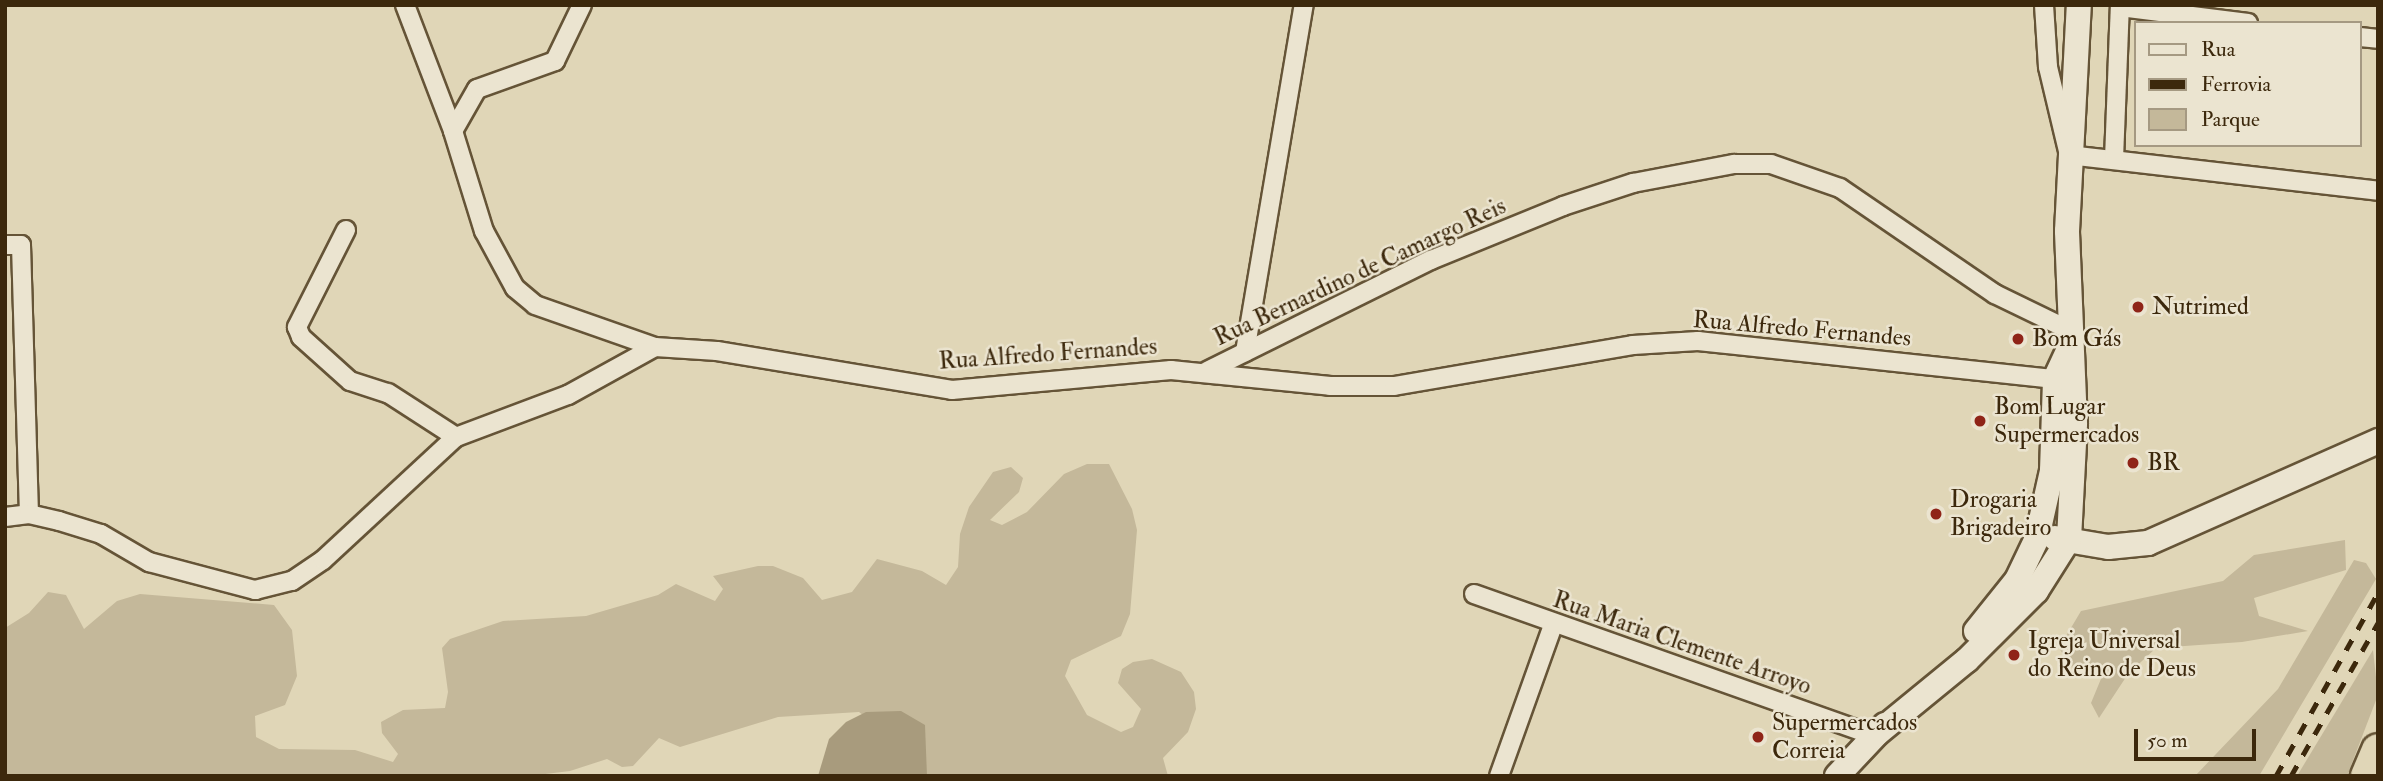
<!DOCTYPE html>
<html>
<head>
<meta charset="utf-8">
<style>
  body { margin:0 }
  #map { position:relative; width:2383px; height:781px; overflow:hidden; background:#e0d6b7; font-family:"IM FELL Double Pica",serif }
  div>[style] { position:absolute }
  .green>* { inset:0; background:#c4b89a }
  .water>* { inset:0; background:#a89b7d }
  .roads { filter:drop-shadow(2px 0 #655437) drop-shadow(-2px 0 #655437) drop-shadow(0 2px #655437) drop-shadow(0 -2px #655437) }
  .street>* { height:18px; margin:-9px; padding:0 9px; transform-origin:9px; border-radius:9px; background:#ebe4d0 }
  .secondary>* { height:24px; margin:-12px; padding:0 12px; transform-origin:12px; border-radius:12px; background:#ebe4d0 }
  .highway>* { height:32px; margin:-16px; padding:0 16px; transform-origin:16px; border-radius:16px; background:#e0d6b7 }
  .rail>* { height:5px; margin-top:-2.5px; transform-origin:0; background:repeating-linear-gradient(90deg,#3c280c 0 12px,transparent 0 24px) }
  .dots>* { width:19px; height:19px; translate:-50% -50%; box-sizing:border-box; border:4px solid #ebe4d0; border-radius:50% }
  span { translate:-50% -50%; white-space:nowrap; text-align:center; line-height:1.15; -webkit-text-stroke:5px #ebe4d0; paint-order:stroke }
  .street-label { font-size:24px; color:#3c280c }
  .poi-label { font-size:24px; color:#3c280c }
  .left { translate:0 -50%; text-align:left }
  .frame { position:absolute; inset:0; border:7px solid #3c280c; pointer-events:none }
  .legend { position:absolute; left:2134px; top:21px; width:228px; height:126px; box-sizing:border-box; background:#ebe4d0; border:2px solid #a59982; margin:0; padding:9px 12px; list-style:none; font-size:21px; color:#3c280c }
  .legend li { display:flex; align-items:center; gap:14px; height:35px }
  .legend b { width:35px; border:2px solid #a59982 }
  .scale { position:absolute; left:2134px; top:729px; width:122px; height:32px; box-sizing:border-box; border:4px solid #3c280c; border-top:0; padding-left:9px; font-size:21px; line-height:24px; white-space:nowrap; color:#3c280c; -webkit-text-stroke:5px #ebe4d0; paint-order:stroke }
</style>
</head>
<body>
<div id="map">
  <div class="green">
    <i style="clip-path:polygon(1087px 464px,1109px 464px,1132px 509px,1137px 530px,1130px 614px,1121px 636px,1071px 660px,1065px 676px,1087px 715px,1121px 732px,1133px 727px,1141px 709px,1118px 683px,1122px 669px,1133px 662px,1152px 659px,1181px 672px,1194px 692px,1196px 709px,1188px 732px,1163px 758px,1168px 776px,898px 776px,882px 730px,859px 712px,778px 717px,680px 747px,659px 738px,633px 766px,622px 767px,607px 759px,570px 771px,529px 776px,5px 776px,5px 628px,29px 613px,48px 592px,66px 595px,84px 629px,117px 601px,140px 594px,274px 605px,292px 630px,297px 676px,285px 705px,255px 716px,256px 737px,279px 749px,355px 750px,393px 762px,398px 754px,382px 733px,381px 722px,403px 710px,445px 708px,448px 692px,442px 648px,450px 639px,503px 621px,586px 616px,658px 595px,676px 584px,715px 601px,723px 589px,713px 576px,758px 566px,773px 566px,803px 578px,822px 600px,852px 592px,877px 559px,922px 571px,946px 585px,958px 567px,960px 534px,969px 507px,993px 472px,1011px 467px,1023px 478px,1019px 492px,990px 520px,1002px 525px,1027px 512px,1064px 474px)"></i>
    <i style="clip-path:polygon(2345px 540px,2346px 570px,2254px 598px,2259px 616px,2308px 631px,2242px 642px,2156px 648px,2128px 674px,2099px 718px,2091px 703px,2103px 674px,2073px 669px,2059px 648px,2081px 611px,2223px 581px,2254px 555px)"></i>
    <i style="clip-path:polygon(2354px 560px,2366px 563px,2376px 579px,2259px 776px,2195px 776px,2278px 689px)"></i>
    <i style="clip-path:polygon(2373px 650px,2378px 695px,2347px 776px,2297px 776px)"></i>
  </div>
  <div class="water">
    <i style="clip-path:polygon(901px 711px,925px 725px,927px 776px,818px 776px,829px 739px,846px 722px,866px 712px)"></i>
  </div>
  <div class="roads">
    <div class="street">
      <i style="left:405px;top:5px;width:135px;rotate:69.1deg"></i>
      <i style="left:453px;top:131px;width:105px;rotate:72.8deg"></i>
      <i style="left:484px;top:231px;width:65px;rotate:61.5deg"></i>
      <i style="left:515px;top:288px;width:26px;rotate:40deg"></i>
      <i style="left:535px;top:305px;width:127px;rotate:19.3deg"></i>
      <i style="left:2044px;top:5px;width:62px;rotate:86.3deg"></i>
      <i style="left:2048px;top:67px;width:90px;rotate:76.6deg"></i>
      <i style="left:2069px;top:155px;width:311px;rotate:6.6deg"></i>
      <i style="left:2120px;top:7px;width:129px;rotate:7.1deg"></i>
      <i style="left:2360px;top:37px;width:18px;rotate:6deg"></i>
      <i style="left:453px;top:131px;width:48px;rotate:-60.3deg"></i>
      <i style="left:477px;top:89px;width:83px;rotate:-19.7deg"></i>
      <i style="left:555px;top:61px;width:62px;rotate:-64.3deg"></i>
      <i style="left:2114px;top:159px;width:154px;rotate:-87.8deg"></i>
      <i style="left:346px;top:230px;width:109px;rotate:116.8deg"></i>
      <i style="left:297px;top:327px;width:11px;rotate:68deg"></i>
      <i style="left:301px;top:337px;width:66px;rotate:41.9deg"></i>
      <i style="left:350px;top:381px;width:40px;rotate:18deg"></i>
      <i style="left:388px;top:393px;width:81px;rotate:32.9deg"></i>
      <i style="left:5px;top:245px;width:16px"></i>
      <i style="left:21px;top:245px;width:269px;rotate:88.3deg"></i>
      <i style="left:1245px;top:352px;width:352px;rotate:-80.4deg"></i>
      <i style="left:1207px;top:371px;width:250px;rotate:-26.4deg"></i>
      <i style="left:1431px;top:260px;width:143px;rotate:-22.2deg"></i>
      <i style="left:1563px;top:206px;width:74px;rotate:-18.2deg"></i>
      <i style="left:1633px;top:183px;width:103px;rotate:-10.7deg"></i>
      <i style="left:1734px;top:164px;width:37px"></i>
      <i style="left:1771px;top:164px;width:73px;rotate:19.2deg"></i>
      <i style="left:1840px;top:188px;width:188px;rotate:34.4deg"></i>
      <i style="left:1995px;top:294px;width:82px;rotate:25.9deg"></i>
      <i style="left:5px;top:517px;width:24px;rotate:-7deg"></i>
      <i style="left:29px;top:514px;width:31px;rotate:13deg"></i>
      <i style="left:59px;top:521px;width:44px;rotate:17.2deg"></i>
      <i style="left:101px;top:534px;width:56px;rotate:30.3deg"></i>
      <i style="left:149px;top:562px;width:110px;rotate:14.8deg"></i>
      <i style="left:255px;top:590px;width:38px;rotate:-14deg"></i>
      <i style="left:292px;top:581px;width:37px;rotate:-34deg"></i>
      <i style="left:323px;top:560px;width:181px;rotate:-42.8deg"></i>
      <i style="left:456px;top:437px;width:120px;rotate:-20.6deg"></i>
      <i style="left:568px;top:395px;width:99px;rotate:-28.9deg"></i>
      <i style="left:655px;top:347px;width:62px;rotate:3.7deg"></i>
      <i style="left:717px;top:351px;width:238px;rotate:9.4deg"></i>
      <i style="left:952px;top:390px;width:220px;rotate:-5.2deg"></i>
      <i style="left:1171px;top:370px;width:160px;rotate:5.7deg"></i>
      <i style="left:1330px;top:386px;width:64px"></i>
      <i style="left:1394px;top:386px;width:242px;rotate:-9.7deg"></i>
      <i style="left:1633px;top:345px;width:65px;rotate:-3.5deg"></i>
      <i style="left:1698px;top:341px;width:359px;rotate:6.1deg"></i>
      <i style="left:1474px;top:594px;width:424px;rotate:19.5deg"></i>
      <i style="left:1499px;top:776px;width:160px;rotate:-70.3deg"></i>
    </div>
    <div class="secondary">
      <i style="left:2055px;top:538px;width:54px;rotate:9.6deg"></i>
      <i style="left:2108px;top:547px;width:40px;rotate:-5.7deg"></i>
      <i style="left:2148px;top:543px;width:252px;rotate:-23.9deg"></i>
      <i style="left:1976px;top:631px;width:65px;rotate:-51.2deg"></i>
      <i style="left:2017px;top:580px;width:47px;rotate:-64.5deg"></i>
      <i style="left:2037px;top:538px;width:69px;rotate:-77.4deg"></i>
      <i style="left:2052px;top:471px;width:92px;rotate:-88.1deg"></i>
      <i style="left:2055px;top:379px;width:33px;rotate:-65deg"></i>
      <i style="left:1874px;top:736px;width:120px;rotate:-39.3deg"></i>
      <i style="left:1967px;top:660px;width:98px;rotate:-45deg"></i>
      <i style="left:2036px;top:591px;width:62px;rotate:-57.6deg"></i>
      <i style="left:2069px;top:539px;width:116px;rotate:-87deg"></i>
      <i style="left:2075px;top:423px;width:192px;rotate:-92.4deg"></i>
      <i style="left:2067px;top:231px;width:226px;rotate:-87deg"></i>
      <i style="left:1837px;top:776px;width:70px;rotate:-46.7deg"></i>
    </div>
    <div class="highway">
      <i style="left:2367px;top:776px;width:28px;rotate:-67deg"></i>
    </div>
  </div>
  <div class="rail">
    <i style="left:2276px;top:776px;width:210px;rotate:-60.9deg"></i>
    <i style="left:2291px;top:776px;width:176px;rotate:-60.4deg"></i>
  </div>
  <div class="dots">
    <i style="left:2138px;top:307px;background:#8f2418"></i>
    <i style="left:2018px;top:339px;background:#8f2418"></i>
    <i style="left:1980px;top:421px;background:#8f2418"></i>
    <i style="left:2133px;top:463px;background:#8f2418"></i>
    <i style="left:1936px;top:514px;background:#8f2418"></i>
    <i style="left:2014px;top:655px;background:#8f2418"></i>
    <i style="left:1758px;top:737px;background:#8f2418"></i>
  </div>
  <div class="street-label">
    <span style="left:1360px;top:272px;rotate:-25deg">Rua Bernardino de Camargo Reis</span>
    <span style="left:1802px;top:329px;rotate:5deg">Rua Alfredo Fernandes</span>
    <span style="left:1048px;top:354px;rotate:-4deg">Rua Alfredo Fernandes</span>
    <span style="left:1682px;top:643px;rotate:19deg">Rua Maria Clemente Arroyo</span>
  </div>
  <div class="poi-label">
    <span class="left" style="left:2152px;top:307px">Nutrimed</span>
    <span class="left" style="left:2032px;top:339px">Bom Gás</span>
    <span class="left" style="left:1994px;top:421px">Bom Lugar<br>Supermercados</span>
    <span class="left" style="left:2147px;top:463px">BR</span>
    <span class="left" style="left:1950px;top:514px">Drogaria<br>Brigadeiro</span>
    <span class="left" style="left:2028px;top:655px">Igreja Universal<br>do Reino de Deus</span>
    <span class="left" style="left:1772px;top:737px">Supermercados<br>Correia</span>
  </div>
  <div class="frame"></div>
  <ul class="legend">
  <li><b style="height:9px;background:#ebe4d0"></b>Rua</li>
  <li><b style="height:9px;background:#3c280c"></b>Ferrovia</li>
  <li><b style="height:19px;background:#c4b89a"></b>Parque</li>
  </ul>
  <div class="scale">50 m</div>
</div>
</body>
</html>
